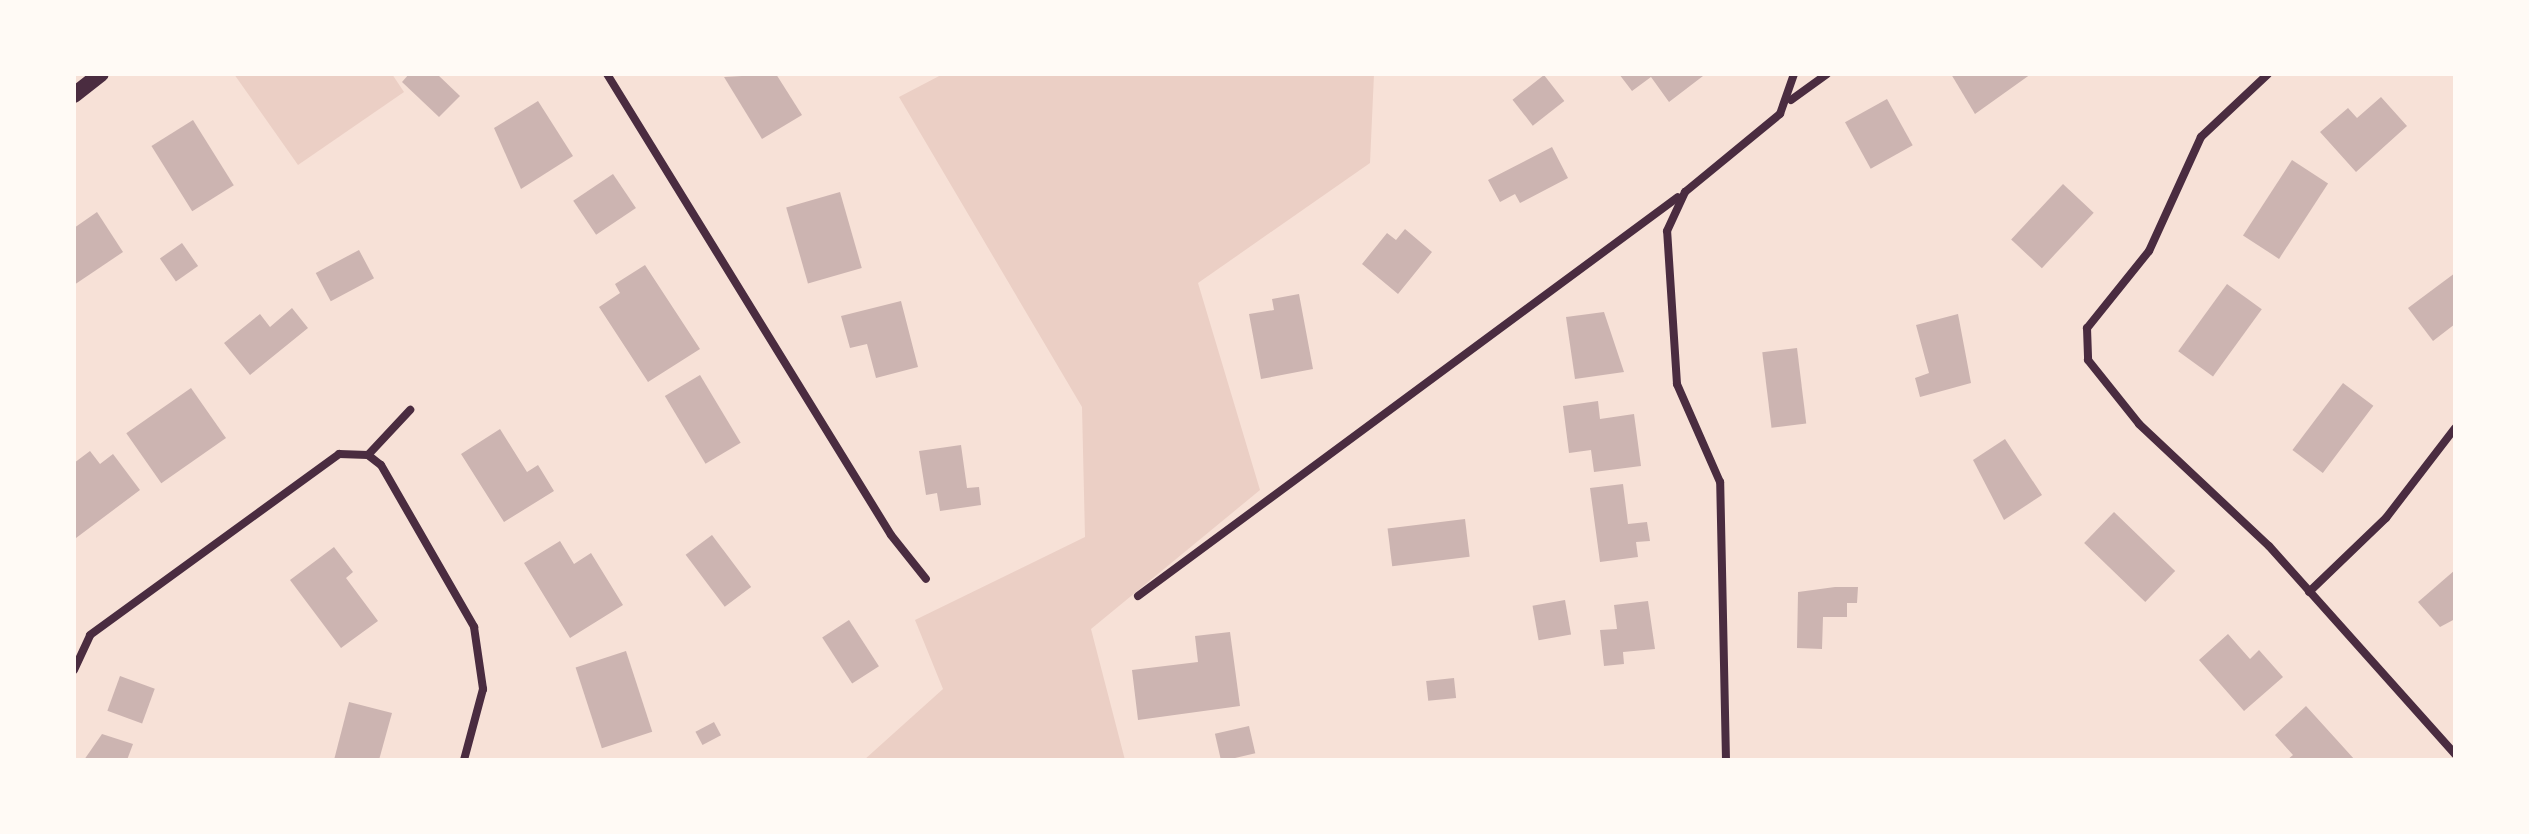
<!DOCTYPE html>
<html>
<head>
<meta charset="utf-8">
<style>
  body { margin:0 }
  #map { position:relative; width:2529px; height:834px; overflow:hidden; background:#f7e1d7; font-family:"Sofia Sans Condensed",sans-serif }
  div>[style] { position:absolute }
  .green>* { inset:0; background:#ebcfc5 }
  .building>* { inset:0; background:#ccb4b1; transform-origin:0 0 }
  .minor>* { height:8px; margin:-4px; padding:0 4px; transform-origin:4px; border-radius:4px; background:#4a2c40 }
  .secondary>* { height:16px; margin:-8px; padding:0 8px; transform-origin:8px; border-radius:8px; background:#4a2c40 }
  span { translate:-50% -50%; white-space:nowrap; text-align:center; line-height:1.15; -webkit-text-stroke:6px #fffaf5; paint-order:stroke }
  .frame { position:absolute; inset:0; border:76px solid #fffaf5; pointer-events:none }
</style>
</head>
<body>
<div id="map">
  <div class="green">
    <i style="clip-path:polygon(234px 74px,392px 74px,404px 92px,298px 165px)"></i>
    <i style="clip-path:polygon(943px 74px,1374px 74px,1370px 163px,1198px 283px,1260px 490px,1091px 629px,1125px 760px,864px 760px,943px 689px,915px 620px,1085px 537px,1082px 407px,899px 97px)"></i>
  </div>
  <div class="building">
    <i style="clip-path:polygon(409px 74px,437px 74px,460px 96px,439px 117px,402px 82px)"></i>
    <i style="clip-path:polygon(776px 74px,802px 115px,762px 139px,724px 77px)"></i>
    <i style="clip-path:polygon(1619px 74px,1702px 74px,1703px 76px,1669px 102px,1651px 77px,1632px 91px)"></i>
    <i style="clip-path:polygon(1951px 74px,2031px 74px,1975px 114px)"></i>
    <i style="left:1544px;top:75px;width:33px;height:40px;rotate:52deg"></i>
    <i style="clip-path:polygon(2381px 97px,2407px 126px,2356px 172px,2320px 132px,2348px 108px,2357px 118px)"></i>
    <i style="left:1887px;top:99px;width:53px;height:48px;rotate:61deg"></i>
    <i style="clip-path:polygon(538px 101px,573px 156px,521px 189px,494px 128px)"></i>
    <i style="left:193px;top:120px;width:77px;height:49px;rotate:58deg"></i>
    <i style="clip-path:polygon(1552px 147px,1568px 178px,1520px 203px,1515px 194px,1500px 202px,1488px 180px)"></i>
    <i style="left:2292px;top:160px;width:43px;height:90px;rotate:33deg"></i>
    <i style="left:613px;top:174px;width:41px;height:48px;rotate:56deg"></i>
    <i style="left:2063px;top:184px;width:42px;height:76px;rotate:43deg"></i>
    <i style="left:840px;top:192px;width:79px;height:56px;rotate:74deg"></i>
    <i style="clip-path:polygon(97px 212px,123px 252px,74px 285px,74px 228px)"></i>
    <i style="clip-path:polygon(1405px 229px,1432px 252px,1398px 294px,1362px 264px,1387px 233px,1396px 240px)"></i>
    <i style="left:182px;top:243px;width:28px;height:27px;rotate:55deg"></i>
    <i style="left:359px;top:250px;width:32px;height:49px;rotate:62deg"></i>
    <i style="clip-path:polygon(645px 265px,700px 349px,648px 382px,599px 307px,620px 293px,615px 284px)"></i>
    <i style="clip-path:polygon(2455px 273px,2455px 324px,2433px 341px,2408px 308px)"></i>
    <i style="left:2227px;top:284px;width:43px;height:83px;rotate:36deg"></i>
    <i style="clip-path:polygon(1299px 294px,1313px 369px,1261px 379px,1249px 314px,1274px 310px,1272px 299px)"></i>
    <i style="clip-path:polygon(901px 301px,918px 367px,876px 378px,867px 344px,850px 348px,841px 316px)"></i>
    <i style="clip-path:polygon(292px 308px,308px 328px,250px 375px,224px 343px,260px 314px,270px 327px)"></i>
    <i style="clip-path:polygon(1604px 312px,1624px 372px,1575px 379px,1566px 317px)"></i>
    <i style="clip-path:polygon(1958px 314px,1971px 383px,1920px 397px,1915px 378px,1929px 373px,1916px 325px)"></i>
    <i style="left:1797px;top:348px;width:76px;height:35px;rotate:83deg"></i>
    <i style="left:700px;top:375px;width:79px;height:41px;rotate:59deg"></i>
    <i style="left:2343px;top:383px;width:38px;height:84px;rotate:37deg"></i>
    <i style="left:191px;top:388px;width:61px;height:79px;rotate:55deg"></i>
    <i style="clip-path:polygon(1598px 401px,1600px 419px,1634px 414px,1641px 466px,1594px 472px,1591px 450px,1569px 453px,1563px 406px)"></i>
    <i style="clip-path:polygon(500px 429px,527px 472px,538px 465px,554px 491px,504px 522px,461px 454px)"></i>
    <i style="clip-path:polygon(2005px 439px,2042px 495px,2004px 520px,1973px 460px)"></i>
    <i style="clip-path:polygon(961px 445px,967px 488px,979px 487px,981px 505px,940px 511px,937px 493px,926px 495px,919px 451px)"></i>
    <i style="clip-path:polygon(90px 451px,100px 464px,113px 454px,140px 490px,76px 538px,74px 463px)"></i>
    <i style="clip-path:polygon(1623px 484px,1628px 524px,1647px 522px,1650px 541px,1636px 542px,1638px 557px,1600px 562px,1590px 488px)"></i>
    <i style="left:2114px;top:512px;width:85px;height:43px;rotate:44deg"></i>
    <i style="left:1465px;top:519px;width:38px;height:78px;rotate:83deg"></i>
    <i style="left:712px;top:535px;width:65px;height:33px;rotate:53deg"></i>
    <i style="clip-path:polygon(560px 541px,574px 564px,591px 553px,623px 605px,570px 638px,524px 563px)"></i>
    <i style="clip-path:polygon(334px 547px,353px 572px,346px 578px,378px 621px,341px 648px,290px 580px)"></i>
    <i style="clip-path:polygon(2455px 570px,2455px 619px,2440px 627px,2418px 602px)"></i>
    <i style="clip-path:polygon(1835px 587px,1858px 587px,1857px 603px,1847px 603px,1847px 617px,1823px 617px,1822px 649px,1797px 648px,1798px 592px)"></i>
    <i style="left:1565px;top:600px;width:35px;height:33px;rotate:80deg"></i>
    <i style="clip-path:polygon(1648px 601px,1655px 649px,1623px 652px,1624px 664px,1604px 666px,1600px 630px,1617px 629px,1614px 605px)"></i>
    <i style="left:849px;top:620px;width:55px;height:32px;rotate:57deg"></i>
    <i style="clip-path:polygon(1230px 632px,1240px 706px,1138px 720px,1132px 670px,1198px 662px,1195px 636px)"></i>
    <i style="clip-path:polygon(2228px 634px,2250px 659px,2259px 650px,2283px 677px,2244px 711px,2199px 660px)"></i>
    <i style="left:626px;top:651px;width:85px;height:53px;rotate:72deg"></i>
    <i style="left:120px;top:676px;width:37px;height:37px;rotate:20deg"></i>
    <i style="left:1454px;top:678px;width:20px;height:28px;rotate:84deg"></i>
    <i style="clip-path:polygon(349px 702px,392px 713px,379px 760px,334px 760px)"></i>
    <i style="clip-path:polygon(2306px 706px,2355px 760px,2287px 760px,2293px 755px,2275px 735px)"></i>
    <i style="left:714px;top:722px;width:15px;height:21px;rotate:62deg"></i>
    <i style="left:1249px;top:726px;width:28px;height:35px;rotate:77deg"></i>
    <i style="clip-path:polygon(102px 734px,133px 744px,127px 760px,84px 760px)"></i>
  </div>
  <div class="minor">
    <i style="left:607px;top:74px;width:541px;rotate:58.36deg"></i>
    <i style="left:891px;top:535px;width:56px;rotate:51.5deg"></i>
    <i style="left:2268px;top:74px;width:92px;rotate:136.8deg"></i>
    <i style="left:2201px;top:137px;width:125px;rotate:114.5deg"></i>
    <i style="left:2149px;top:251px;width:99px;rotate:128.8deg"></i>
    <i style="left:2087px;top:328px;width:32px;rotate:88deg"></i>
    <i style="left:2088px;top:360px;width:82px;rotate:51.4deg"></i>
    <i style="left:2139px;top:424px;width:178px;rotate:43.2deg"></i>
    <i style="left:2269px;top:546px;width:279px;rotate:48.2deg"></i>
    <i style="left:1791px;top:100px;width:44px;rotate:-35.8deg"></i>
    <i style="left:368px;top:455px;width:16px;rotate:38deg"></i>
    <i style="left:381px;top:465px;width:187px;rotate:60.1deg"></i>
    <i style="left:474px;top:627px;width:63px;rotate:81.7deg"></i>
    <i style="left:483px;top:689px;width:73px;rotate:105deg"></i>
    <i style="left:2309px;top:592px;width:107px;rotate:-43.9deg"></i>
    <i style="left:2386px;top:518px;width:113px;rotate:-52.5deg"></i>
    <i style="left:1138px;top:596px;width:671px;rotate:-36.46deg"></i>
    <i style="left:74px;top:670px;width:38px;rotate:-65deg"></i>
    <i style="left:90px;top:635px;width:308px;rotate:-36deg"></i>
    <i style="left:339px;top:454px;width:29px;rotate:2deg"></i>
    <i style="left:368px;top:455px;width:62px;rotate:-47deg"></i>
    <i style="left:1726px;top:760px;width:278px;rotate:-91.2deg"></i>
    <i style="left:1720px;top:482px;width:107px;rotate:-113.7deg"></i>
    <i style="left:1677px;top:384px;width:153px;rotate:-93.7deg"></i>
    <i style="left:1667px;top:231px;width:43px;rotate:-65.2deg"></i>
    <i style="left:1685px;top:192px;width:123px;rotate:-39.4deg"></i>
    <i style="left:1780px;top:114px;width:42px;rotate:-70.7deg"></i>
  </div>
  <div class="secondary">
    <i style="left:74px;top:95px;width:34px;rotate:-38deg"></i>
  </div>
  <div class="frame"></div>
</div>
</body>
</html>
